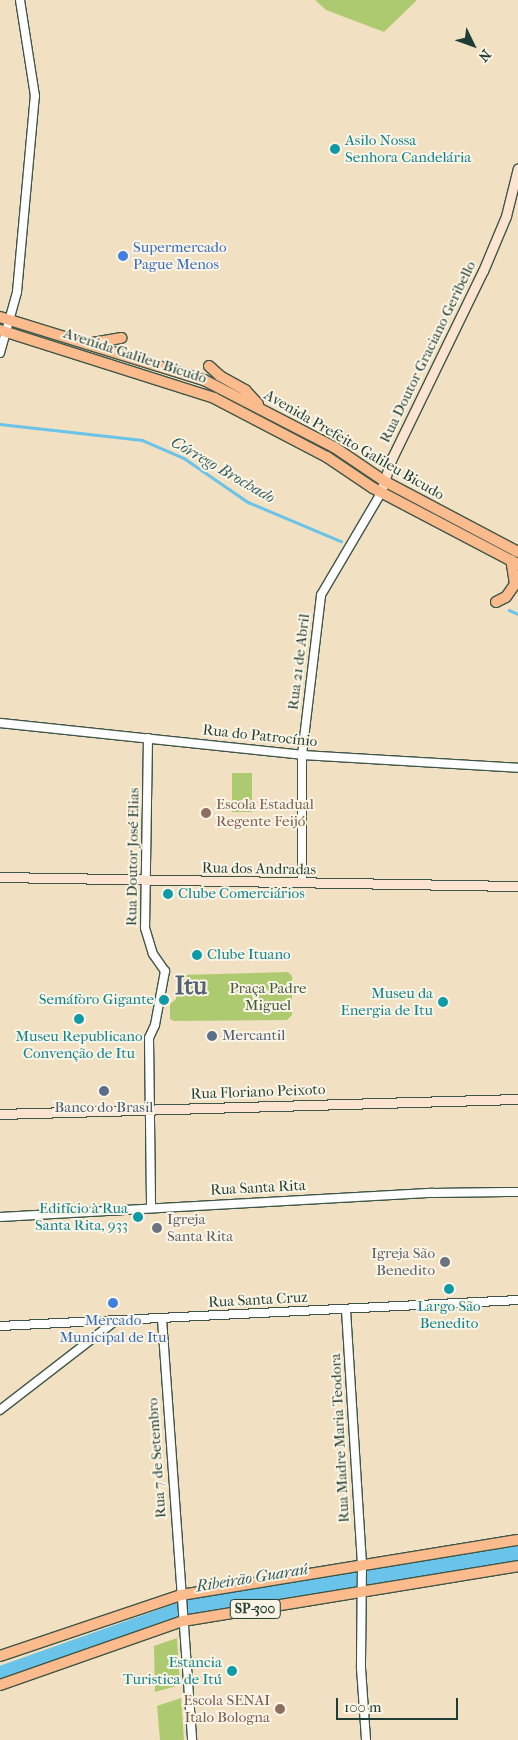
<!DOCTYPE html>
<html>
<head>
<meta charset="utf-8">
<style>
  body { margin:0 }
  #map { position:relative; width:518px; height:1740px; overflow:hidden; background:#f1e1c2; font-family:"IM FELL French Canon",serif }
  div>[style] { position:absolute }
  .green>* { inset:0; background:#aeca71; transform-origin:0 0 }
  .stream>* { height:2.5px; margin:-1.25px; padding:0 1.25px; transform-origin:1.25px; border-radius:1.25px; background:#6ac3e8 }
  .river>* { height:15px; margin:-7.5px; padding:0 7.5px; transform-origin:7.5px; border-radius:7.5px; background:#6ac3e8 }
  .roads { filter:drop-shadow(1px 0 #3e5649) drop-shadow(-1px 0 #3e5649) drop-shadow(0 1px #3e5649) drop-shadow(0 -1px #3e5649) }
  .tertiary>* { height:8px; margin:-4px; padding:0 4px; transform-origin:4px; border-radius:4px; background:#fff }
  .secondary>* { height:9px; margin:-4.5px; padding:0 4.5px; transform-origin:4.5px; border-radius:4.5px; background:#fde4d1 }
  .primary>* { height:10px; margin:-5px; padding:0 5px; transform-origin:5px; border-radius:5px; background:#fbbb8d }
  .dots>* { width:14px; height:14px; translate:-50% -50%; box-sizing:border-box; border:2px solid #fcf5e5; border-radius:50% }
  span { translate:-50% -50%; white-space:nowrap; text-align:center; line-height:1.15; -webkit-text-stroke:4px #fcf5e5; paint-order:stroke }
  .shield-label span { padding:1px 4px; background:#fcf5e5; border:1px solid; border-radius:4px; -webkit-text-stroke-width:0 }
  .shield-label { font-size:14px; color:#1f3d34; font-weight:700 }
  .culture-label { font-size:15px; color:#0d838f }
  .left { translate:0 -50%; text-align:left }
  .right { translate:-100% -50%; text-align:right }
  .shop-label { font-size:15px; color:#366cbe }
  .street-label { font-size:15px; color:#1f3d34 }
  .education-label { font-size:15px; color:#785e54 }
  .park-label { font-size:15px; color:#3c5940 }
  .service-label { font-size:15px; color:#4e5e75 }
  .worship-label { font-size:15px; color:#5b616d }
  .water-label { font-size:16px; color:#325e61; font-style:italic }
  .town-label { font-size:25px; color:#536375; font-weight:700 }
  .north { position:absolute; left:448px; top:20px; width:50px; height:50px; -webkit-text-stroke:4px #fcf5e5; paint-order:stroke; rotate:132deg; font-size:14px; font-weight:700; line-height:20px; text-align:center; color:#1f3d34 }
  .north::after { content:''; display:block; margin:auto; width:18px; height:22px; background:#1f3d34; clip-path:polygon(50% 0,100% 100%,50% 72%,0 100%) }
  .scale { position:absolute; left:336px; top:1698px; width:122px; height:22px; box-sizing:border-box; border:2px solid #1f3d34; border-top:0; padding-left:6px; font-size:15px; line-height:18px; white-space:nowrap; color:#1f3d34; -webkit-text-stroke:4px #fcf5e5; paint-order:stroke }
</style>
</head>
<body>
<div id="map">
  <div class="green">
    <i style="clip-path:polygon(315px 0,417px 0,384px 32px,326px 10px)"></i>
    <i style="left:232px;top:773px;width:20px;height:39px"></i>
    <i style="clip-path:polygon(288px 972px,292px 976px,292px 1015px,287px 1020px,174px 1021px,170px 1019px,170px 1004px,176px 999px,176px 978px,180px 975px)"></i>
    <i style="clip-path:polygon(177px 1638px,180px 1685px,155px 1692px,154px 1646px)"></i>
    <i style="clip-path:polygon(181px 1698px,184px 1740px,160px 1740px,157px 1706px)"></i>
  </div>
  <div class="stream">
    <i style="left:0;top:424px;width:143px;rotate:6.4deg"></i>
    <i style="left:142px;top:440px;width:46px;rotate:23.2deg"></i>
    <i style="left:184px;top:458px;width:78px;rotate:34.5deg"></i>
    <i style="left:248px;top:502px;width:101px;rotate:22.8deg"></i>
    <i style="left:509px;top:610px;width:10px;rotate:24deg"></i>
  </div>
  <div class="river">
    <i style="left:0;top:1673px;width:204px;rotate:-19.5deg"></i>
    <i style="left:192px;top:1605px;width:330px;rotate:-9.1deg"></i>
  </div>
  <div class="roads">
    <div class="tertiary">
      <i style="left:0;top:353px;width:63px;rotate:-74.4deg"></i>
      <i style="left:17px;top:292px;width:197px;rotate:-84.8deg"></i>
      <i style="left:35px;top:96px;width:97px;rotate:-98.9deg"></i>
      <i style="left:0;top:723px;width:304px;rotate:6deg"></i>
      <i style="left:302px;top:755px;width:216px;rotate:3.4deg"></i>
      <i style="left:148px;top:738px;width:190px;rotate:90.9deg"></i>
      <i style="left:145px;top:928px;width:27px;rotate:73deg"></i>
      <i style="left:153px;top:954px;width:21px;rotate:55deg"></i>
      <i style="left:165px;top:971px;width:55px;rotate:100.5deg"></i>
      <i style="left:155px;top:1025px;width:14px;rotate:115deg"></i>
      <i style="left:149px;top:1038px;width:170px;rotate:89.3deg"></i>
      <i style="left:302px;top:883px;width:128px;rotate:-90deg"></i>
      <i style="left:302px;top:755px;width:161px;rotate:-83.2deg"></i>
      <i style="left:321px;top:595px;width:118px;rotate:-59.5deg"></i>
      <i style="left:0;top:1217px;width:433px;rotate:-3.2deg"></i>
      <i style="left:432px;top:1193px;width:86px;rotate:-0.7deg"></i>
      <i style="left:346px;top:1310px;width:256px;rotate:86.4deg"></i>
      <i style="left:362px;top:1565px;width:103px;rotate:90.6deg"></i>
      <i style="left:361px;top:1668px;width:72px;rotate:86deg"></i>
      <i style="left:162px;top:1319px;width:422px;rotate:85.9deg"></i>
      <i style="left:0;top:1326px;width:519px;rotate:-2.87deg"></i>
      <i style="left:0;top:1410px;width:145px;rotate:-37.7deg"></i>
    </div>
    <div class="secondary">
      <i style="left:382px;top:488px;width:32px;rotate:-72deg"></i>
      <i style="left:392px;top:458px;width:208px;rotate:-64.1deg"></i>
      <i style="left:483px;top:271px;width:60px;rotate:-67.3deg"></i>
      <i style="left:506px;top:216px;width:49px;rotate:-76deg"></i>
      <i style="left:0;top:877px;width:518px;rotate:1deg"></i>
      <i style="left:0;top:1114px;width:518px;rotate:-1.66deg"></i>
    </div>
    <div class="primary">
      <i style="left:0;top:317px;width:214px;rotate:17.2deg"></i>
      <i style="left:204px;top:380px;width:146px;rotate:27.3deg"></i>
      <i style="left:334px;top:447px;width:60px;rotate:34.2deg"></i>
      <i style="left:384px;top:481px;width:152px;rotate:27.9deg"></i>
      <i style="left:0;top:330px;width:225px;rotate:17.6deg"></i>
      <i style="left:214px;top:398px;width:127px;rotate:27.6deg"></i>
      <i style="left:327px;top:457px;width:55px;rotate:34deg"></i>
      <i style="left:373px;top:488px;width:164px;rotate:27.7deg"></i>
      <i style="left:87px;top:344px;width:35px;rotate:-10deg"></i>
      <i style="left:209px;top:366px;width:15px;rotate:42deg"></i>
      <i style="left:220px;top:376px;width:29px;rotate:29deg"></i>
      <i style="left:245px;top:390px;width:19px;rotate:47deg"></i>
      <i style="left:496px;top:602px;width:11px;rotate:-27deg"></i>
      <i style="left:506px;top:597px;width:16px;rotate:-55deg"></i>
      <i style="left:515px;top:584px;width:24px;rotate:-99deg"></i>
      <i style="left:0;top:1656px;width:191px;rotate:-18.6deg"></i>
      <i style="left:181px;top:1595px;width:341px;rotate:-9.3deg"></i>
      <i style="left:0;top:1685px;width:194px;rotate:-19.3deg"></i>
      <i style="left:183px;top:1621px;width:339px;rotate:-9.3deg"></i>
    </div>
  </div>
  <div class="dots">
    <i style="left:335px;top:149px;background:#0f9aa8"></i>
    <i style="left:123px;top:256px;background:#3f7fe0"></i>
    <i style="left:206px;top:813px;background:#8d6e63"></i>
    <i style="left:168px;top:894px;background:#0f9aa8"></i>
    <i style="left:197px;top:955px;background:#0f9aa8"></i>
    <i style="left:164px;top:1000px;background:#0f9aa8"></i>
    <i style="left:443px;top:1002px;background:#0f9aa8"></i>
    <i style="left:79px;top:1019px;background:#0f9aa8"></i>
    <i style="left:212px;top:1036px;background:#5c6f8a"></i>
    <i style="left:104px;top:1091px;background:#5c6f8a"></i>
    <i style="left:138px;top:1217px;background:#0f9aa8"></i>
    <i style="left:157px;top:1228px;background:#6b7280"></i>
    <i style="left:445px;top:1262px;background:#6b7280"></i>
    <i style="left:449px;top:1289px;background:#0f9aa8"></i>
    <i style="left:113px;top:1303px;background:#3f7fe0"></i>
    <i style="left:232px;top:1671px;background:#0f9aa8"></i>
    <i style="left:280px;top:1709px;background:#8d6e63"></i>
  </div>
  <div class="shield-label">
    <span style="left:255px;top:1609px">SP-300</span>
  </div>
  <div class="culture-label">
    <span class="left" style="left:345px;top:149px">Asilo Nossa<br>Senhora Candelária</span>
    <span class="left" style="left:178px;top:894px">Clube Comerciários</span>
    <span class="left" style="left:207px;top:955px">Clube Ituano</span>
    <span class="right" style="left:433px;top:1002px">Museu da<br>Energia de Itu</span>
    <span class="right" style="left:154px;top:1000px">Semáforo Gigante</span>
    <span style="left:79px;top:1045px">Museu Republicano<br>Convenção de Itu</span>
    <span class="right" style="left:128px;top:1217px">Edifício à Rua<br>Santa Rita, 933</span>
    <span style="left:449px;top:1315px">Largo São<br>Benedito</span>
    <span class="right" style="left:222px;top:1671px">Estancia<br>Turistica de Itú</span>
  </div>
  <div class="shop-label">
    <span class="left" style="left:133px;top:256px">Supermercado<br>Pague Menos</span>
    <span style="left:113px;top:1329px">Mercado<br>Municipal de Itu</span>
  </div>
  <div class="street-label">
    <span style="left:428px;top:352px;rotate:-64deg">Rua Doutor Graciano Geribello</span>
    <span style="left:135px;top:356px;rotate:18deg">Avenida Galileu Bicudo</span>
    <span style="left:354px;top:445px;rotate:30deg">Avenida Prefeito Galileu Bicudo</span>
    <span style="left:299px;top:662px;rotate:-83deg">Rua 21 de Abril</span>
    <span style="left:260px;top:736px;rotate:6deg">Rua do Patrocínio</span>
    <span style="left:133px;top:857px;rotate:-89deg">Rua Doutor José Elias</span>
    <span style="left:259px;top:869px;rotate:1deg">Rua dos Andradas</span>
    <span style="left:258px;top:1092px;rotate:-2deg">Rua Floriano Peixoto</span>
    <span style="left:258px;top:1188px;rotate:-3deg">Rua Santa Rita</span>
    <span style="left:258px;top:1300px;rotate:-3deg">Rua Santa Cruz</span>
    <span style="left:340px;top:1438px;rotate:-93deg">Rua Madre Maria Teodora</span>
    <span style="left:157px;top:1458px;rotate:-94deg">Rua 7 de Setembro</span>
  </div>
  <div class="education-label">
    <span class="left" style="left:216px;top:813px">Escola Estadual<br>Regente Feijó</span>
    <span class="right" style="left:270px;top:1709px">Escola SENAI<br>Italo Bologna</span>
  </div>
  <div class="park-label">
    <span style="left:268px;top:997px">Praça Padre<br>Miguel</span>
  </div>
  <div class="service-label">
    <span class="left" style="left:222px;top:1036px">Mercantil</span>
    <span style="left:104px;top:1108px">Banco do Brasil</span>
  </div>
  <div class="worship-label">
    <span class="left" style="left:167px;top:1228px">Igreja<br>Santa Rita</span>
    <span class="right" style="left:435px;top:1262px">Igreja São<br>Benedito</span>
  </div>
  <div class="water-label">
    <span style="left:223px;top:470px;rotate:30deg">Córrego Brochado</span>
    <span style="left:252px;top:1578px;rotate:-9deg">Ribeirão Guaraú</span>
  </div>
  <div class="town-label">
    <span style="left:191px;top:986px">Itu</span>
  </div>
  <div class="north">N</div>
  <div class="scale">100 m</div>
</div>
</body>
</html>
